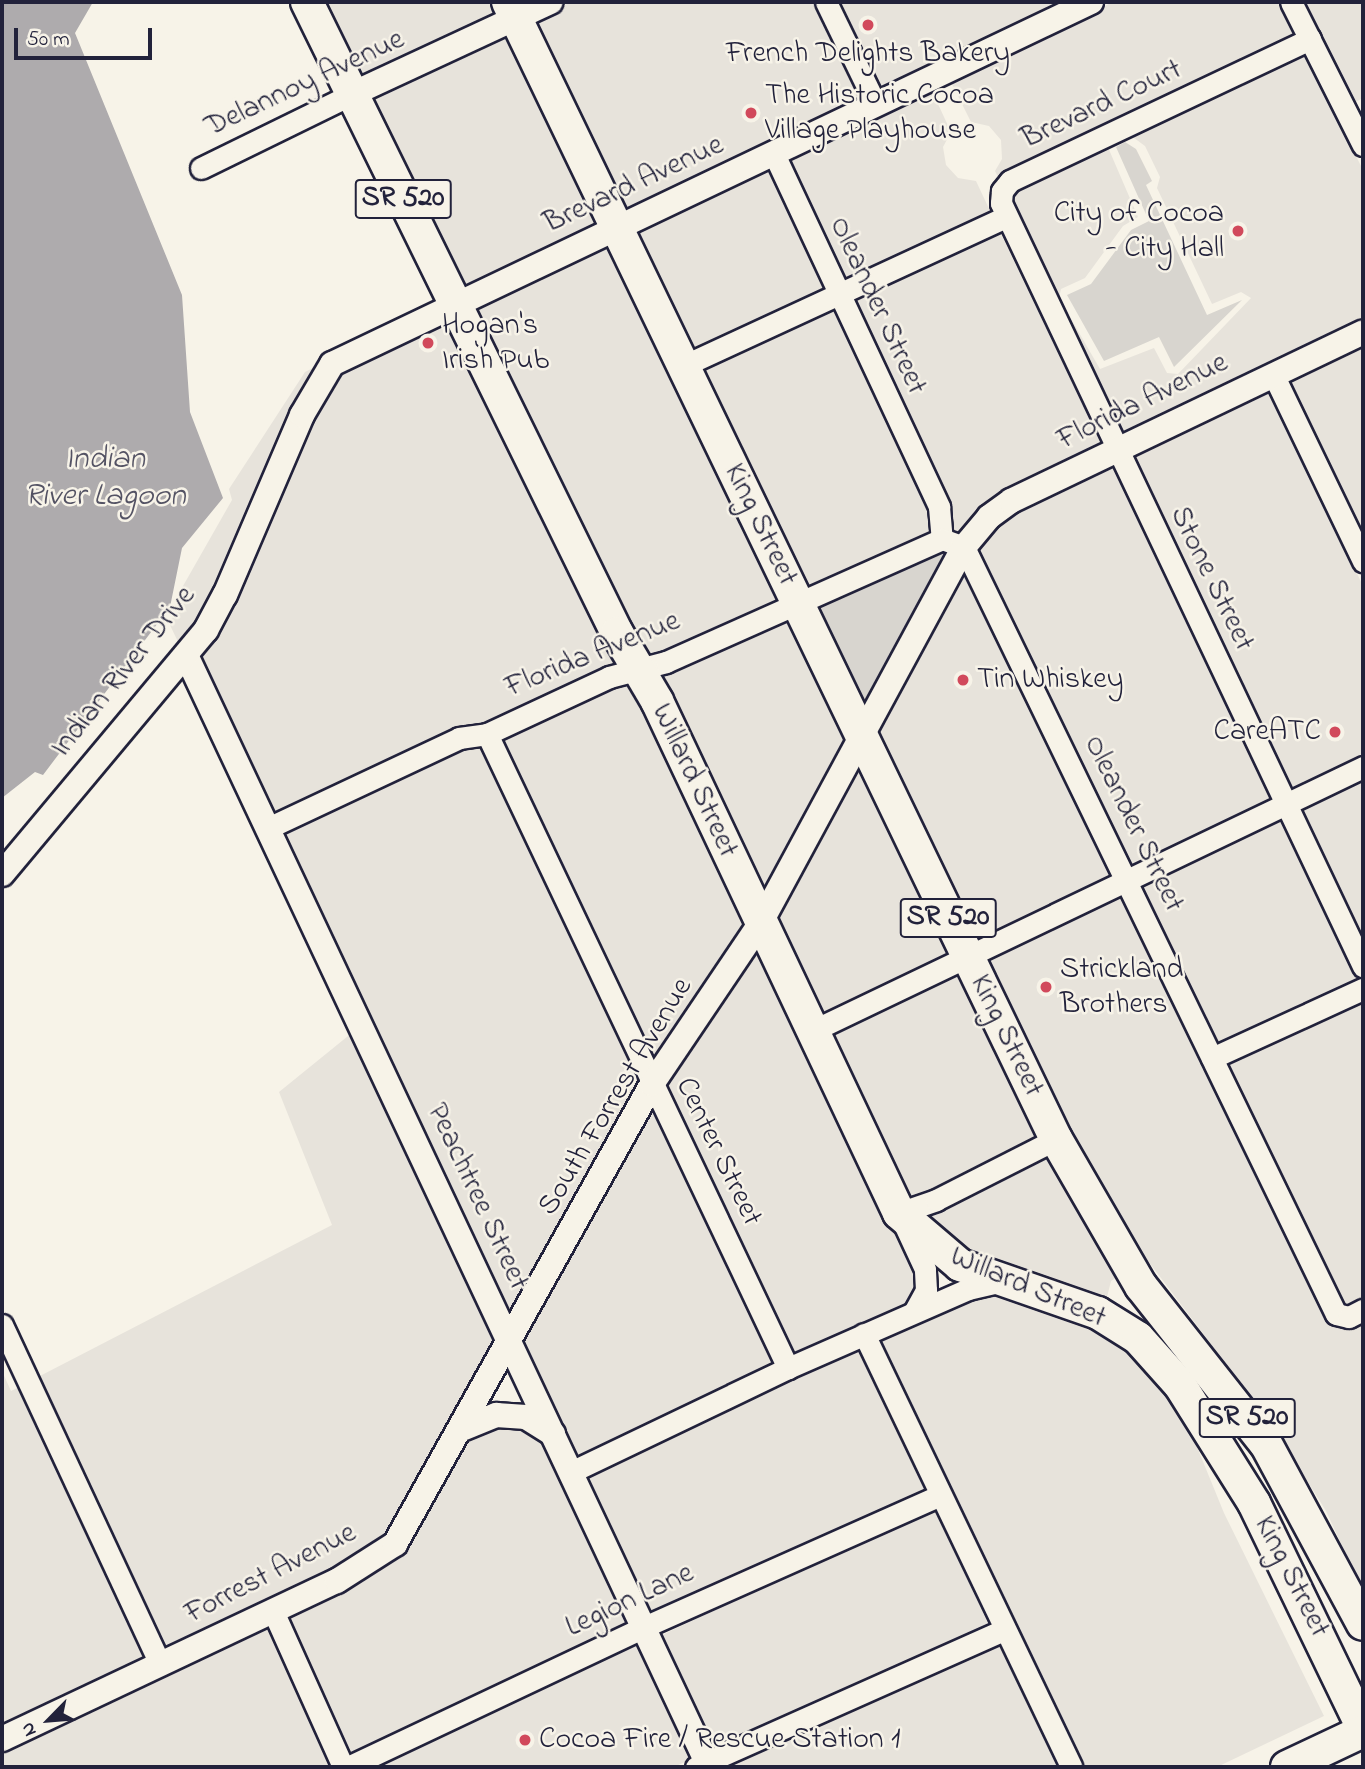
<!DOCTYPE html>
<html>
<head>
<meta charset="utf-8">
<style>
  body { margin:0 }
  #map { position:relative; width:1365px; height:1769px; overflow:hidden; background:#f7f3e8; font-family:"Indie Flower",sans-serif }
  div>[style] { position:absolute }
  .built>* { inset:0; background:#e7e3db; transform-origin:0 0 }
  .green>* { inset:0; background:#d8d5cf }
  .water>* { inset:0; background:#aeabad }
  .roads { filter:drop-shadow(2px 0 #22223b) drop-shadow(-2px 0 #22223b) drop-shadow(0 2px #22223b) drop-shadow(0 -2px #22223b) }
  .minor>* { height:21px; margin:-10.5px; padding:0 10.5px; transform-origin:10.5px; border-radius:10.5px; background:#f7f3e8 }
  .tertiary>* { height:24px; margin:-12px; padding:0 12px; transform-origin:12px; border-radius:12px; background:#f7f3e8 }
  .primary>* { height:32px; margin:-16px; padding:0 16px; transform-origin:16px; border-radius:16px; background:#f7f3e8 }
  .dots>* { width:19px; height:19px; translate:-50% -50%; box-sizing:border-box; border:4px solid #f7f3e8; border-radius:50% }
  span { translate:-50% -50%; white-space:nowrap; text-align:center; line-height:1.15; -webkit-text-stroke:5px #f7f3e8; paint-order:stroke }
  .shield-label span { padding:2px 5px; background:#f7f3e8; border:2px solid; border-radius:5px; -webkit-text-stroke-width:0 }
  .shield-label { font-size:28px; color:#22223b; font-weight:700 }
  .poi-label { font-size:30px; color:#22223b }
  .left { translate:0 -50%; text-align:left }
  .right { translate:-100% -50%; text-align:right }
  .street-label { font-size:30px; color:#22223b }
  .water-label { font-size:32px; color:#535263; font-style:italic }
  .frame { position:absolute; inset:0; border:4px solid #22223b; pointer-events:none }
  .north { position:absolute; left:14px; top:1685px; width:70px; height:70px; -webkit-text-stroke:5px #f7f3e8; paint-order:stroke; rotate:245deg; font-size:19px; font-weight:700; line-height:28px; text-align:center; color:#22223b }
  .north::after { content:''; display:block; margin:auto; width:24px; height:32px; background:#22223b; clip-path:polygon(50% 0,100% 100%,50% 72%,0 100%) }
  .scale { position:absolute; left:14px; top:28px; width:138px; height:32px; box-sizing:border-box; border:4px solid #22223b; border-top:0; padding-left:9px; font-size:21px; line-height:24px; white-space:nowrap; color:#22223b; -webkit-text-stroke:5px #f7f3e8; paint-order:stroke }
</style>
</head>
<body>
<div id="map">
  <div class="built">
    <i style="clip-path:polygon(318px 2px,497px 2px,503px 14px,356px 82px)"></i>
    <i style="clip-path:polygon(571px 2px,810px 2px,819px 10px,862px 101px,622px 214px,530px 22px)"></i>
    <i style="clip-path:polygon(838px 2px,1069px 2px,882px 91px)"></i>
    <i style="clip-path:polygon(1113px 2px,1279px 2px,1296px 35px,999px 179px,995px 171px,1002px 159px,1001px 140px,989px 126px,971px 122px,950px 80px)"></i>
    <i style="clip-path:polygon(1304px 2px,1363px 2px,1363px 98px,1354px 103px)"></i>
    <i style="left:511px;top:31px;width:213px;height:162px;rotate:64deg"></i>
    <i style="clip-path:polygon(1304px 52px,1363px 170px,1363px 322px,1122px 436px,1011px 201px,1012px 194px,1107px 145px,1138px 217px,1123px 226px,1085px 278px,1061px 289px,1059px 298px,1100px 369px,1154px 348px,1167px 373px,1178px 374px,1251px 298px,1241px 292px,1212px 304px,1157px 188px,1160px 177px,1145px 146px,1130px 135px)"></i>
    <i style="clip-path:polygon(931px 89px,951px 132px,943px 147px,946px 165px,958px 178px,976px 181px,991px 213px,844px 280px,788px 158px)"></i>
    <i style="left:769px;top:167px;width:134px;height:152px;rotate:65deg"></i>
    <i style="clip-path:polygon(999px 230px,1102px 445px,962px 534px,953px 532px,949px 502px,852px 297px)"></i>
    <i style="left:611px;top:240px;width:396px;height:156px;rotate:64deg"></i>
    <i style="clip-path:polygon(833px 306px,929px 511px,932px 534px,804px 591px,697px 370px)"></i>
    <i style="clip-path:polygon(451px 316px,623px 664px,274px 815px,198px 656px,312px 418px,339px 371px)"></i>
    <i style="clip-path:polygon(1363px 342px,1363px 537px,1287px 378px)"></i>
    <i style="clip-path:polygon(319px 365px,288px 420px,215px 592px,180px 646px,169px 623px,179px 608px,183px 586px,232px 500px,229px 489px,305px 372px)"></i>
    <i style="clip-path:polygon(1268px 387px,1363px 586px,1363px 756px,1292px 791px,1130px 453px)"></i>
    <i style="clip-path:polygon(1111px 462px,1272px 800px,1133px 866px,976px 547px,1016px 509px)"></i>
    <i style="clip-path:polygon(963px 569px,1114px 875px,972px 943px,873px 736px)"></i>
    <i style="clip-path:polygon(791px 615px,850px 737px,761px 900px,654px 675px)"></i>
    <i style="clip-path:polygon(633px 682px,748px 924px,655px 1064px,501px 738px,612px 686px)"></i>
    <i style="clip-path:polygon(481px 745px,641px 1084px,512px 1320px,282px 832px,461px 747px)"></i>
    <i style="clip-path:polygon(860px 759px,953px 952px,815px 1018px,771px 924px)"></i>
    <i style="clip-path:polygon(1363px 777px,1363px 941px,1300px 808px)"></i>
    <i style="left:1280px;top:817px;width:181px;height:154px;rotate:64deg"></i>
    <i style="clip-path:polygon(1122px 892px,1326px 1319px,1346px 1326px,1363px 1320px,1363px 1591px,1326px 1511px,1271px 1423px,1148px 1261px,1140px 1265px,1115px 1225px,981px 960px)"></i>
    <i style="clip-path:polygon(758px 945px,915px 1271px,916px 1290px,908px 1304px,794px 1355px,664px 1084px)"></i>
    <i style="left:961px;top:969px;width:185px;height:153px;rotate:64deg"></i>
    <i style="clip-path:polygon(1363px 999px,1363px 1299px,1348px 1307px,1344px 1306px,1226px 1062px)"></i>
    <i style="clip-path:polygon(353px 1032px,500px 1343px,387px 1538px,352px 1563px,166px 1651px,38px 1377px,332px 1225px,279px 1092px)"></i>
    <i style="clip-path:polygon(651px 1107px,775px 1364px,577px 1458px,523px 1342px)"></i>
    <i style="clip-path:polygon(1050px 1152px,1121px 1275px,1111px 1281px,1105px 1305px,966px 1257px,917px 1217px)"></i>
    <i style="clip-path:polygon(997px 1292px,1093px 1322px,1131px 1346px,1177px 1398px,1224px 1513px,1324px 1716px,1217px 1767px,1083px 1767px,878px 1338px,971px 1298px)"></i>
    <i style="left:859px;top:1347px;width:159px;height:304px;rotate:65deg"></i>
    <i style="clip-path:polygon(2px 1371px,11px 1391px,19px 1387px,147px 1660px,2px 1729px)"></i>
    <i style="clip-path:polygon(496px 1424px,522px 1426px,546px 1442px,630px 1623px,350px 1756px,286px 1615px,404px 1549px,471px 1435px)"></i>
    <i style="left:934px;top:1508px;width:131px;height:302px;rotate:65deg"></i>
    <i style="clip-path:polygon(267px 1624px,332px 1767px,2px 1767px,2px 1750px)"></i>
    <i style="clip-path:polygon(638px 1640px,693px 1758px,674px 1767px,371px 1767px)"></i>
    <i style="clip-path:polygon(998px 1643px,1059px 1767px,721px 1767px)"></i>
  </div>
  <div class="green">
    <i style="clip-path:polygon(1125px 142px,1136px 149px,1152px 181px,1146px 185px,1207px 315px,1242px 300px,1174px 367px,1159px 337px,1104px 361px,1067px 295px,1091px 284px,1131px 230px,1149px 221px,1116px 147px)"></i>
    <i style="clip-path:polygon(943px 550px,950px 552px,862px 714px,812px 609px)"></i>
  </div>
  <div class="water">
    <i style="clip-path:polygon(2px 2px,93px 2px,75px 33px,182px 295px,190px 412px,223px 498px,182px 548px,170px 607px,43px 775px,35px 772px,2px 798px)"></i>
  </div>
  <div class="roads">
    <div class="minor">
      <i style="left:826px;top:2px;width:114px;rotate:64.1deg"></i>
      <i style="left:1291px;top:2px;width:160px;rotate:63.3deg"></i>
      <i style="left:1310px;top:39px;width:332px;rotate:154.7deg"></i>
      <i style="left:1010px;top:181px;width:13px;rotate:129deg"></i>
      <i style="left:1002px;top:191px;width:12px;rotate:95deg"></i>
      <i style="left:1001px;top:203px;width:845px;rotate:64.62deg"></i>
      <i style="left:774px;top:154px;width:390px;rotate:64.9deg"></i>
      <i style="left:939px;top:507px;width:32px;rotate:85deg"></i>
      <i style="left:201px;top:168px;width:166px;rotate:-26.1deg"></i>
      <i style="left:683px;top:366px;width:355px;rotate:-24.8deg"></i>
      <i style="left:1273px;top:374px;width:208px;rotate:64.3deg"></i>
      <i style="left:942px;top:539px;width:23px;rotate:20deg"></i>
      <i style="left:964px;top:547px;width:852px;rotate:64.13deg"></i>
      <i style="left:1336px;top:1314px;width:13px;rotate:13deg"></i>
      <i style="left:1349px;top:1317px;width:16px;rotate:-27deg"></i>
      <i style="left:487px;top:734px;width:702px;rotate:64.6deg"></i>
      <i style="left:268px;top:828px;width:211px;rotate:-25.2deg"></i>
      <i style="left:459px;top:738px;width:28px;rotate:-8deg"></i>
      <i style="left:487px;top:734px;width:135px;rotate:-25deg"></i>
      <i style="left:609px;top:677px;width:59px;rotate:-14.7deg"></i>
      <i style="left:666px;top:662px;width:302px;rotate:-24deg"></i>
      <i style="left:810px;top:1032px;width:613px;rotate:-25.6deg"></i>
      <i style="left:1212px;top:1058px;width:166px;rotate:-24.6deg"></i>
      <i style="left:914px;top:1312px;width:25px;rotate:-61deg"></i>
      <i style="left:926px;top:1290px;width:21px;rotate:-93deg"></i>
      <i style="left:925px;top:1269px;width:62px;rotate:-114.9deg"></i>
      <i style="left:899px;top:1213px;width:39px;rotate:-19deg"></i>
      <i style="left:936px;top:1200px;width:135px;rotate:-26.9deg"></i>
      <i style="left:2px;top:1325px;width:374px;rotate:65deg"></i>
      <i style="left:864px;top:1334px;width:480px;rotate:64.4deg"></i>
      <i style="left:571px;top:1472px;width:241px;rotate:-25.6deg"></i>
      <i style="left:788px;top:1368px;width:197px;rotate:-23.7deg"></i>
      <i style="left:968px;top:1289px;width:31px;rotate:-13deg"></i>
      <i style="left:273px;top:1611px;width:171px;rotate:65.8deg"></i>
      <i style="left:348px;top:1767px;width:327px;rotate:-25.3deg"></i>
      <i style="left:644px;top:1627px;width:324px;rotate:-24deg"></i>
      <i style="left:696px;top:1767px;width:337px;rotate:-24deg"></i>
    </div>
    <div class="tertiary">
      <i style="left:350px;top:95px;width:221px;rotate:-24.9deg"></i>
      <i style="left:186px;top:655px;width:1229px;rotate:64.81deg"></i>
      <i style="left:2px;top:874px;width:318px;rotate:-50.1deg"></i>
      <i style="left:206px;top:630px;width:40px;rotate:-62deg"></i>
      <i style="left:225px;top:595px;width:196px;rotate:-66.8deg"></i>
      <i style="left:302px;top:415px;width:59px;rotate:-59.5deg"></i>
      <i style="left:332px;top:364px;width:841px;rotate:-25.5deg"></i>
      <i style="left:464px;top:1428px;width:35px;rotate:-22deg"></i>
      <i style="left:496px;top:1415px;width:30px;rotate:4deg"></i>
      <i style="left:526px;top:1417px;width:32px;rotate:32deg"></i>
      <i style="left:2px;top:1739px;width:370px;rotate:-25.3deg"></i>
      <i style="left:337px;top:1581px;width:69px;rotate:-32.5deg"></i>
      <i style="left:395px;top:1544px;width:527px;rotate:-60.81deg"></i>
      <i style="left:652px;top:1084px;width:193px;rotate:-56deg"></i>
      <i style="left:760px;top:924px;width:429px;rotate:-61.6deg"></i>
      <i style="left:964px;top:547px;width:39px;rotate:-50deg"></i>
      <i style="left:989px;top:517px;width:27px;rotate:-36deg"></i>
      <i style="left:1011px;top:501px;width:390px;rotate:-25.6deg"></i>
    </div>
    <div class="primary">
      <i style="left:307px;top:2px;width:703px;rotate:63.84deg"></i>
      <i style="left:617px;top:633px;width:79px;rotate:59.5deg"></i>
      <i style="left:657px;top:701px;width:566px;rotate:64.7deg"></i>
      <i style="left:899px;top:1213px;width:80px;rotate:40.4deg"></i>
      <i style="left:960px;top:1265px;width:146px;rotate:19.2deg"></i>
      <i style="left:1098px;top:1313px;width:47px;rotate:32deg"></i>
      <i style="left:1138px;top:1338px;width:63px;rotate:48.2deg"></i>
      <i style="left:1180px;top:1385px;width:139px;rotate:57.9deg"></i>
      <i style="left:1254px;top:1503px;width:250px;rotate:64.2deg"></i>
      <i style="left:508px;top:2px;width:1262px;rotate:64.27deg"></i>
      <i style="left:1056px;top:1139px;width:170px;rotate:60deg"></i>
      <i style="left:1141px;top:1286px;width:201px;rotate:51.7deg"></i>
      <i style="left:1266px;top:1444px;width:204px;rotate:61.7deg"></i>
      <i style="left:1287px;top:1767px;width:84px;rotate:-25.3deg"></i>
    </div>
  </div>
  <div class="dots">
    <i style="left:868px;top:25px;background:#d1495b"></i>
    <i style="left:751px;top:113px;background:#d1495b"></i>
    <i style="left:1238px;top:231px;background:#d1495b"></i>
    <i style="left:428px;top:343px;background:#d1495b"></i>
    <i style="left:963px;top:680px;background:#d1495b"></i>
    <i style="left:1335px;top:732px;background:#d1495b"></i>
    <i style="left:1046px;top:987px;background:#d1495b"></i>
    <i style="left:525px;top:1740px;background:#d1495b"></i>
  </div>
  <div class="shield-label">
    <span style="left:403px;top:199px">SR 520</span>
    <span style="left:948px;top:918px">SR 520</span>
    <span style="left:1247px;top:1418px">SR 520</span>
  </div>
  <div class="poi-label">
    <span style="left:868px;top:54px">French Delights Bakery</span>
    <span class="left" style="left:765px;top:113px">The Historic Cocoa<br>Village Playhouse</span>
    <span class="right" style="left:1224px;top:231px">City of Cocoa<br>- City Hall</span>
    <span class="left" style="left:442px;top:343px">Hogan's<br>Irish Pub</span>
    <span class="left" style="left:977px;top:680px">Tin Whiskey</span>
    <span class="right" style="left:1321px;top:732px">CareATC</span>
    <span class="left" style="left:1060px;top:987px">Strickland<br>Brothers</span>
    <span class="left" style="left:539px;top:1740px">Cocoa Fire / Rescue Station 1</span>
  </div>
  <div class="street-label">
    <span style="left:305px;top:84px;rotate:-25deg">Delannoy Avenue</span>
    <span style="left:1102px;top:105px;rotate:-25deg">Brevard Court</span>
    <span style="left:634px;top:185px;rotate:-25deg">Brevard Avenue</span>
    <span style="left:877px;top:306px;rotate:65deg">Oleander Street</span>
    <span style="left:1143px;top:402px;rotate:-26deg">Florida Avenue</span>
    <span style="left:760px;top:525px;rotate:64deg">King Street</span>
    <span style="left:1211px;top:579px;rotate:64deg">Stone Street</span>
    <span style="left:593px;top:655px;rotate:-22deg">Florida Avenue</span>
    <span style="left:124px;top:672px;rotate:-51deg">Indian River Drive</span>
    <span style="left:694px;top:781px;rotate:65deg">Willard Street</span>
    <span style="left:1133px;top:824px;rotate:64deg">Oleander Street</span>
    <span style="left:1006px;top:1036px;rotate:64deg">King Street</span>
    <span style="left:616px;top:1097px;rotate:-59deg">South Forrest Avenue</span>
    <span style="left:718px;top:1152px;rotate:64deg">Center Street</span>
    <span style="left:477px;top:1197px;rotate:65deg">Peachtree Street</span>
    <span style="left:1028px;top:1288px;rotate:23deg">Willard Street</span>
    <span style="left:271px;top:1574px;rotate:-27deg">Forrest Avenue</span>
    <span style="left:1291px;top:1577px;rotate:63deg">King Street</span>
    <span style="left:630px;top:1601px;rotate:-25deg">Legion Lane</span>
  </div>
  <div class="water-label">
    <span style="left:105px;top:479px">Indian<br>River Lagoon</span>
  </div>
  <div class="frame"></div>
  <div class="north">N</div>
  <div class="scale">50 m</div>
</div>
</body>
</html>
